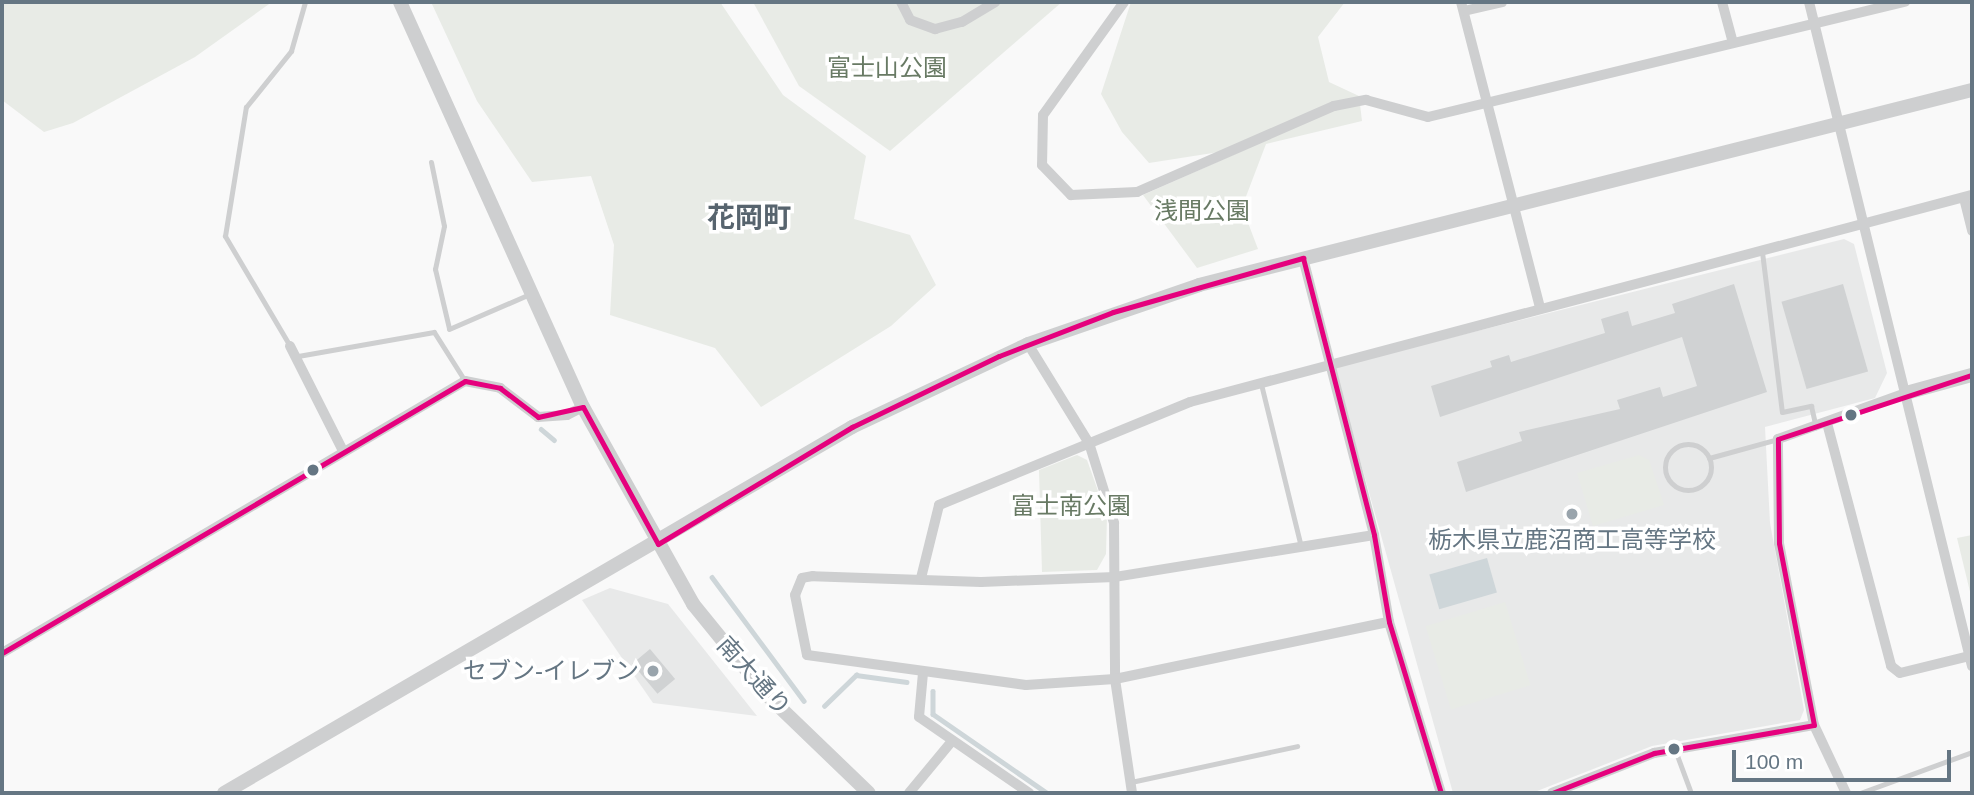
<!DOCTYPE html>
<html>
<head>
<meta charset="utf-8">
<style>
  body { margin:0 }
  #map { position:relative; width:1974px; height:795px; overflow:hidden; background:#f9f9f9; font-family:Arial,"Noto Sans JP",sans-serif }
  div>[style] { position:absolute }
  .built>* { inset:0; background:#e8e9e9 }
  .green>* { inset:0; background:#e8ebe6; transform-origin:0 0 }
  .water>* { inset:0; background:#ced6d9; transform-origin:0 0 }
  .stream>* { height:4.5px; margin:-2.25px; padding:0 2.25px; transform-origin:2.25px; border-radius:2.25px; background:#ced6d9 }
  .building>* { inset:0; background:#d0d2d3; transform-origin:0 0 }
  .service>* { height:5px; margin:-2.5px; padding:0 2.5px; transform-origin:2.5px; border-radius:2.5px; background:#cecfd0 }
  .service>.ring { margin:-2.5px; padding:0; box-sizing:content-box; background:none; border:5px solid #cecfd0; border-radius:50% }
  .minor>* { height:10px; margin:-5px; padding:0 5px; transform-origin:5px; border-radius:5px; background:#cecfd0 }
  .tertiary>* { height:14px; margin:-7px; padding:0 7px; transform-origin:7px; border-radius:7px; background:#cecfd0 }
  .bus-1>* { height:5px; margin:-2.5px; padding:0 2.5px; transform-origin:2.5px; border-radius:2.5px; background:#e5007d }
  .dots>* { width:19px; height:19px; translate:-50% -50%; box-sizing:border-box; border:4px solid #fff; border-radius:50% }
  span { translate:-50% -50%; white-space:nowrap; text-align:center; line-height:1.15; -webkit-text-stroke:7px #fff; paint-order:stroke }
  .park-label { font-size:24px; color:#687a64 }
  .poi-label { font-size:24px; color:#657683 }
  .right { translate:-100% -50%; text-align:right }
  .street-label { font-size:24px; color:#657683 }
  .quarter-label { font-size:28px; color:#57646e; font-weight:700 }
  .frame { position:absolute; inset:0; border:4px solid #657683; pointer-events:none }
  .scale { position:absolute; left:1732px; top:750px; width:219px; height:32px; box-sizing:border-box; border:4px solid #657683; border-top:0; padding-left:9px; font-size:21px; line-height:24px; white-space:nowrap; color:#657683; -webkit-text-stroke:5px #fff; paint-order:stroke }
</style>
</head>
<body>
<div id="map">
  <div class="built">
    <i style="clip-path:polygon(1844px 239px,1854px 244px,1887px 373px,1875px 398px,1765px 427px,1770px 523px,1804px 710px,1800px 720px,1652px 746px,1532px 793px,1453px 793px,1334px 367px)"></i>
    <i style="clip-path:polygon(610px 588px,668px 604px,757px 716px,653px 703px,582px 600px)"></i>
  </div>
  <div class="green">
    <i style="clip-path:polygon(2px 2px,272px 2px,195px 57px,73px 123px,44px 132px,2px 100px)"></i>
    <i style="clip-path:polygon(431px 2px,720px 2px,783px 95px,866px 156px,854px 219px,910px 235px,936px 285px,891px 326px,761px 407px,715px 348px,610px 315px,614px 245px,591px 176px,532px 182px,477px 101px)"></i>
    <i style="clip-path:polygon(753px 2px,1062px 2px,890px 151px,799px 86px)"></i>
    <i style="clip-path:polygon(1131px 2px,1345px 2px,1318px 37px,1329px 82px,1359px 96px,1362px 121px,1266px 144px,1242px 207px,1258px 249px,1197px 268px,1143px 195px,1251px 147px,1149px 163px,1122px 132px,1101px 94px)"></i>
    <i style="clip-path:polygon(1077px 455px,1087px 460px,1107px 516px,1106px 554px,1097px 570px,1042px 572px,1039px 470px)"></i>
    <i style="clip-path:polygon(1639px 455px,1649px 460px,1664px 505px,1593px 526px,1577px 473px)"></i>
    <i style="clip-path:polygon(1972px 535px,1972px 600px,1957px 538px)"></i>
    <i style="left:1505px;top:602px;width:87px;height:83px;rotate:73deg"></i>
  </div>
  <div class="water">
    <i style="left:1487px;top:558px;width:36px;height:60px;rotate:74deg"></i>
  </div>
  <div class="stream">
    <i style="left:541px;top:429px;width:17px;rotate:40deg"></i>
    <i style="left:712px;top:577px;width:154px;rotate:53.4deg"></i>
    <i style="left:933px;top:691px;width:23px;rotate:90deg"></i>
    <i style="left:933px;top:714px;width:139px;rotate:34.7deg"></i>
    <i style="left:824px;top:706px;width:45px;rotate:-44.1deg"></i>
    <i style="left:856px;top:675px;width:51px;rotate:7.8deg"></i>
  </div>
  <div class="building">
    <i style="clip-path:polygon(1734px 284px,1767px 392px,1466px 492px,1457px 462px,1522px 441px,1519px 432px,1620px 409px,1617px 400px,1660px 387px,1663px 397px,1697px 386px,1682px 337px,1440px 417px,1431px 386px,1492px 367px,1490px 361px,1509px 355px,1511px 362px,1605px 333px,1601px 319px,1628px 311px,1632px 326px,1675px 313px,1672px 304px)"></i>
    <i style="left:1843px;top:284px;width:91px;height:64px;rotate:74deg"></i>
    <i style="left:650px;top:649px;width:39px;height:23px;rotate:50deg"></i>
  </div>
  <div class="service">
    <i style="left:431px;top:162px;width:65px;rotate:78.5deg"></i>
    <i style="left:444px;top:226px;width:44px;rotate:101.8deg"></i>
    <i style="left:435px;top:269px;width:61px;rotate:76.7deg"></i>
    <i style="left:1762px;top:252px;width:161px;rotate:82.9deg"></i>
    <i style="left:1782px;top:412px;width:30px;rotate:-12deg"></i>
    <i style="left:1811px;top:406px;width:22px;rotate:77deg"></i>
    <i style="left:449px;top:329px;width:88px;rotate:-23.4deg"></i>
    <i style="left:290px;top:346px;width:128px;rotate:-120.6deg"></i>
    <i style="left:225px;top:236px;width:131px;rotate:-80.8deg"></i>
    <i style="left:246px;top:107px;width:72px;rotate:-51.2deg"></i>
    <i style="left:291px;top:51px;width:51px;rotate:-74.1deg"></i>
    <i style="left:298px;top:356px;width:138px;rotate:-10deg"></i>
    <i style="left:434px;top:332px;width:58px;rotate:57.7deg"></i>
    <i style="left:1261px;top:384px;width:168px;rotate:76.2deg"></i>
    <i class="ring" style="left:1665px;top:444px;width:41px;height:41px"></i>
    <i style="left:1709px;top:458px;width:72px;rotate:-15.4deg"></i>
    <i style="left:1675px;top:750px;width:46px;rotate:69.6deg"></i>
    <i style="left:1131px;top:782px;width:170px;rotate:-12.2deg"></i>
    <i style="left:1860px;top:793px;width:119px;rotate:-20.1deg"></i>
  </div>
  <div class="minor">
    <i style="left:901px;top:2px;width:20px;rotate:63deg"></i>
    <i style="left:910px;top:20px;width:27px;rotate:20deg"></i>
    <i style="left:935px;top:29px;width:28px;rotate:-15deg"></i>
    <i style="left:962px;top:22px;width:39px;rotate:-31deg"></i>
    <i style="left:1124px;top:2px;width:139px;rotate:125.6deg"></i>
    <i style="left:1043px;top:115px;width:50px;rotate:91.1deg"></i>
    <i style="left:1042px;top:165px;width:42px;rotate:46deg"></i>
    <i style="left:1071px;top:195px;width:66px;rotate:-2.6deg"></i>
    <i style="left:1137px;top:192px;width:215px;rotate:-23.6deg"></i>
    <i style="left:1334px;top:106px;width:33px;rotate:-11deg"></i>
    <i style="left:1366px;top:100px;width:64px;rotate:15.3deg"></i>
    <i style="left:1428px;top:117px;width:491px;rotate:-13.6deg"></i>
    <i style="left:1461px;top:2px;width:316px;rotate:75.5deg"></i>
    <i style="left:1722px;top:2px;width:42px;rotate:75deg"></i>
    <i style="left:1809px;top:2px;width:684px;rotate:76.21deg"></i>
    <i style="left:1464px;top:11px;width:39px;rotate:-13deg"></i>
    <i style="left:1964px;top:198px;width:34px;rotate:76deg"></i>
    <i style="left:1303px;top:258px;width:286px;rotate:75.6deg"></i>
    <i style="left:1374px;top:535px;width:88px;rotate:80.2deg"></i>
    <i style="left:1389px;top:622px;width:179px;rotate:73.1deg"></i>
    <i style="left:1028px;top:344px;width:116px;rotate:58.4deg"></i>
    <i style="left:1089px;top:443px;width:84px;rotate:72.6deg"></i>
    <i style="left:1114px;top:523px;width:156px;rotate:89.6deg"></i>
    <i style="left:1115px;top:679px;width:115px;rotate:81.5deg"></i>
    <i style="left:290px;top:346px;width:118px;rotate:63.2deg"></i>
    <i style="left:1827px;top:423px;width:251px;rotate:75.2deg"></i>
    <i style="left:1891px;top:666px;width:11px;rotate:38deg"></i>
    <i style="left:1900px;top:673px;width:71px;rotate:-13.8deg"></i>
    <i style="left:1374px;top:535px;width:262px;rotate:170.8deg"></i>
    <i style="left:1115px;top:577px;width:134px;rotate:177.9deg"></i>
    <i style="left:981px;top:582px;width:168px;rotate:-178deg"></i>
    <i style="left:813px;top:576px;width:11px;rotate:170deg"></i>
    <i style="left:802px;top:578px;width:18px;rotate:112deg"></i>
    <i style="left:795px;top:595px;width:61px;rotate:78.7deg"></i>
    <i style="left:807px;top:655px;width:221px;rotate:7.8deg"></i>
    <i style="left:1026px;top:685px;width:89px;rotate:-3.9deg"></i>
    <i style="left:1115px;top:679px;width:280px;rotate:-11.8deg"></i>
    <i style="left:921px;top:578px;width:75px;rotate:-76.1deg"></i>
    <i style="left:939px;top:505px;width:271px;rotate:-22.3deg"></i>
    <i style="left:1190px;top:402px;width:809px;rotate:-14.83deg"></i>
    <i style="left:2px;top:653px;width:537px;rotate:-30.43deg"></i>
    <i style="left:465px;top:381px;width:36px;rotate:11deg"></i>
    <i style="left:500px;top:388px;width:48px;rotate:37.3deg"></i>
    <i style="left:538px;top:417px;width:29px;rotate:-4deg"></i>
    <i style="left:567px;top:415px;width:18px;rotate:-27deg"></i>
    <i style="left:923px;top:673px;width:44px;rotate:95.2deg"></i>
    <i style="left:919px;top:717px;width:134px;rotate:34.6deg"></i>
    <i style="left:1814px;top:725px;width:75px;rotate:64.8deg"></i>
    <i style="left:909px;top:793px;width:67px;rotate:-50.4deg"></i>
    <i style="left:1552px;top:793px;width:110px;rotate:-21.4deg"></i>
    <i style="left:1654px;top:753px;width:162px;rotate:-9.9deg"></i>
    <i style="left:1814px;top:725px;width:185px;rotate:-100.9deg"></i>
    <i style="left:1779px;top:543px;width:104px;rotate:-90.6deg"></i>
    <i style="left:1778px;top:439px;width:136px;rotate:-19.8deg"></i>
  </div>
  <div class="tertiary">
    <i style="left:400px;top:2px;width:444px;rotate:65.7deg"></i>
    <i style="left:583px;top:407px;width:226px;rotate:60.8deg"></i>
    <i style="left:693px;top:604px;width:117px;rotate:50.9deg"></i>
    <i style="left:767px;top:695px;width:141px;rotate:43.9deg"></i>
    <i style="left:1906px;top:393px;width:68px;rotate:-15.3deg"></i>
    <i style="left:224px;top:793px;width:727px;rotate:-30.23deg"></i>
    <i style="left:852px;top:427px;width:195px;rotate:-25.2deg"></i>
    <i style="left:1028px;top:344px;width:181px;rotate:-19deg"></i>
    <i style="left:1199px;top:285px;width:797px;rotate:-14.16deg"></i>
  </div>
  <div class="bus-1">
    <i style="left:1303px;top:258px;width:286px;rotate:75.6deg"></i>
    <i style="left:1374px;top:535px;width:88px;rotate:80.2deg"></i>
    <i style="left:1389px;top:622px;width:179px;rotate:73.1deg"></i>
    <i style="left:583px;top:407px;width:156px;rotate:61.3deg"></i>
    <i style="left:658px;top:544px;width:227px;rotate:-31.1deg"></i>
    <i style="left:852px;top:427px;width:163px;rotate:-25.8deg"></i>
    <i style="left:999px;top:356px;width:122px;rotate:-21.1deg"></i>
    <i style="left:1113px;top:312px;width:198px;rotate:-15.9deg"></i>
    <i style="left:2px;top:653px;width:537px;rotate:-30.43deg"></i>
    <i style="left:465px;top:381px;width:36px;rotate:11deg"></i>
    <i style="left:500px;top:388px;width:48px;rotate:37.3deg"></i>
    <i style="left:538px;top:417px;width:46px;rotate:-12.5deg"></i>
    <i style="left:1552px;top:793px;width:110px;rotate:-21.4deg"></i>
    <i style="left:1654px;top:753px;width:162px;rotate:-9.9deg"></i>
    <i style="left:1814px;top:725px;width:185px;rotate:-100.9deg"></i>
    <i style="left:1779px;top:543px;width:104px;rotate:-90.6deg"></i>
    <i style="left:1778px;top:439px;width:204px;rotate:-18.3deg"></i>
  </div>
  <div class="dots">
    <i style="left:1851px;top:415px;background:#657683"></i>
    <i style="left:313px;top:470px;background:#657683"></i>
    <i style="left:1572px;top:514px;background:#99a4ac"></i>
    <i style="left:653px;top:671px;background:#99a4ac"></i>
    <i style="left:1674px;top:749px;background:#657683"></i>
  </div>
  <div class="park-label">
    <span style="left:887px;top:68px">富士山公園</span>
    <span style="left:1202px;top:211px">浅間公園</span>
    <span style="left:1071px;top:506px">富士南公園</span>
  </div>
  <div class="poi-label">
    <span style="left:1572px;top:540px">栃木県立鹿沼商工高等学校</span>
    <span class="right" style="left:639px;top:671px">セブン-イレブン</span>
  </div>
  <div class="street-label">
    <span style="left:754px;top:676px;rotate:48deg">南大通り</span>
  </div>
  <div class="quarter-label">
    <span style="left:749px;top:218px">花岡町</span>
  </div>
  <div class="frame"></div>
  <div class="scale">100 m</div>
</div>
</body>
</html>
